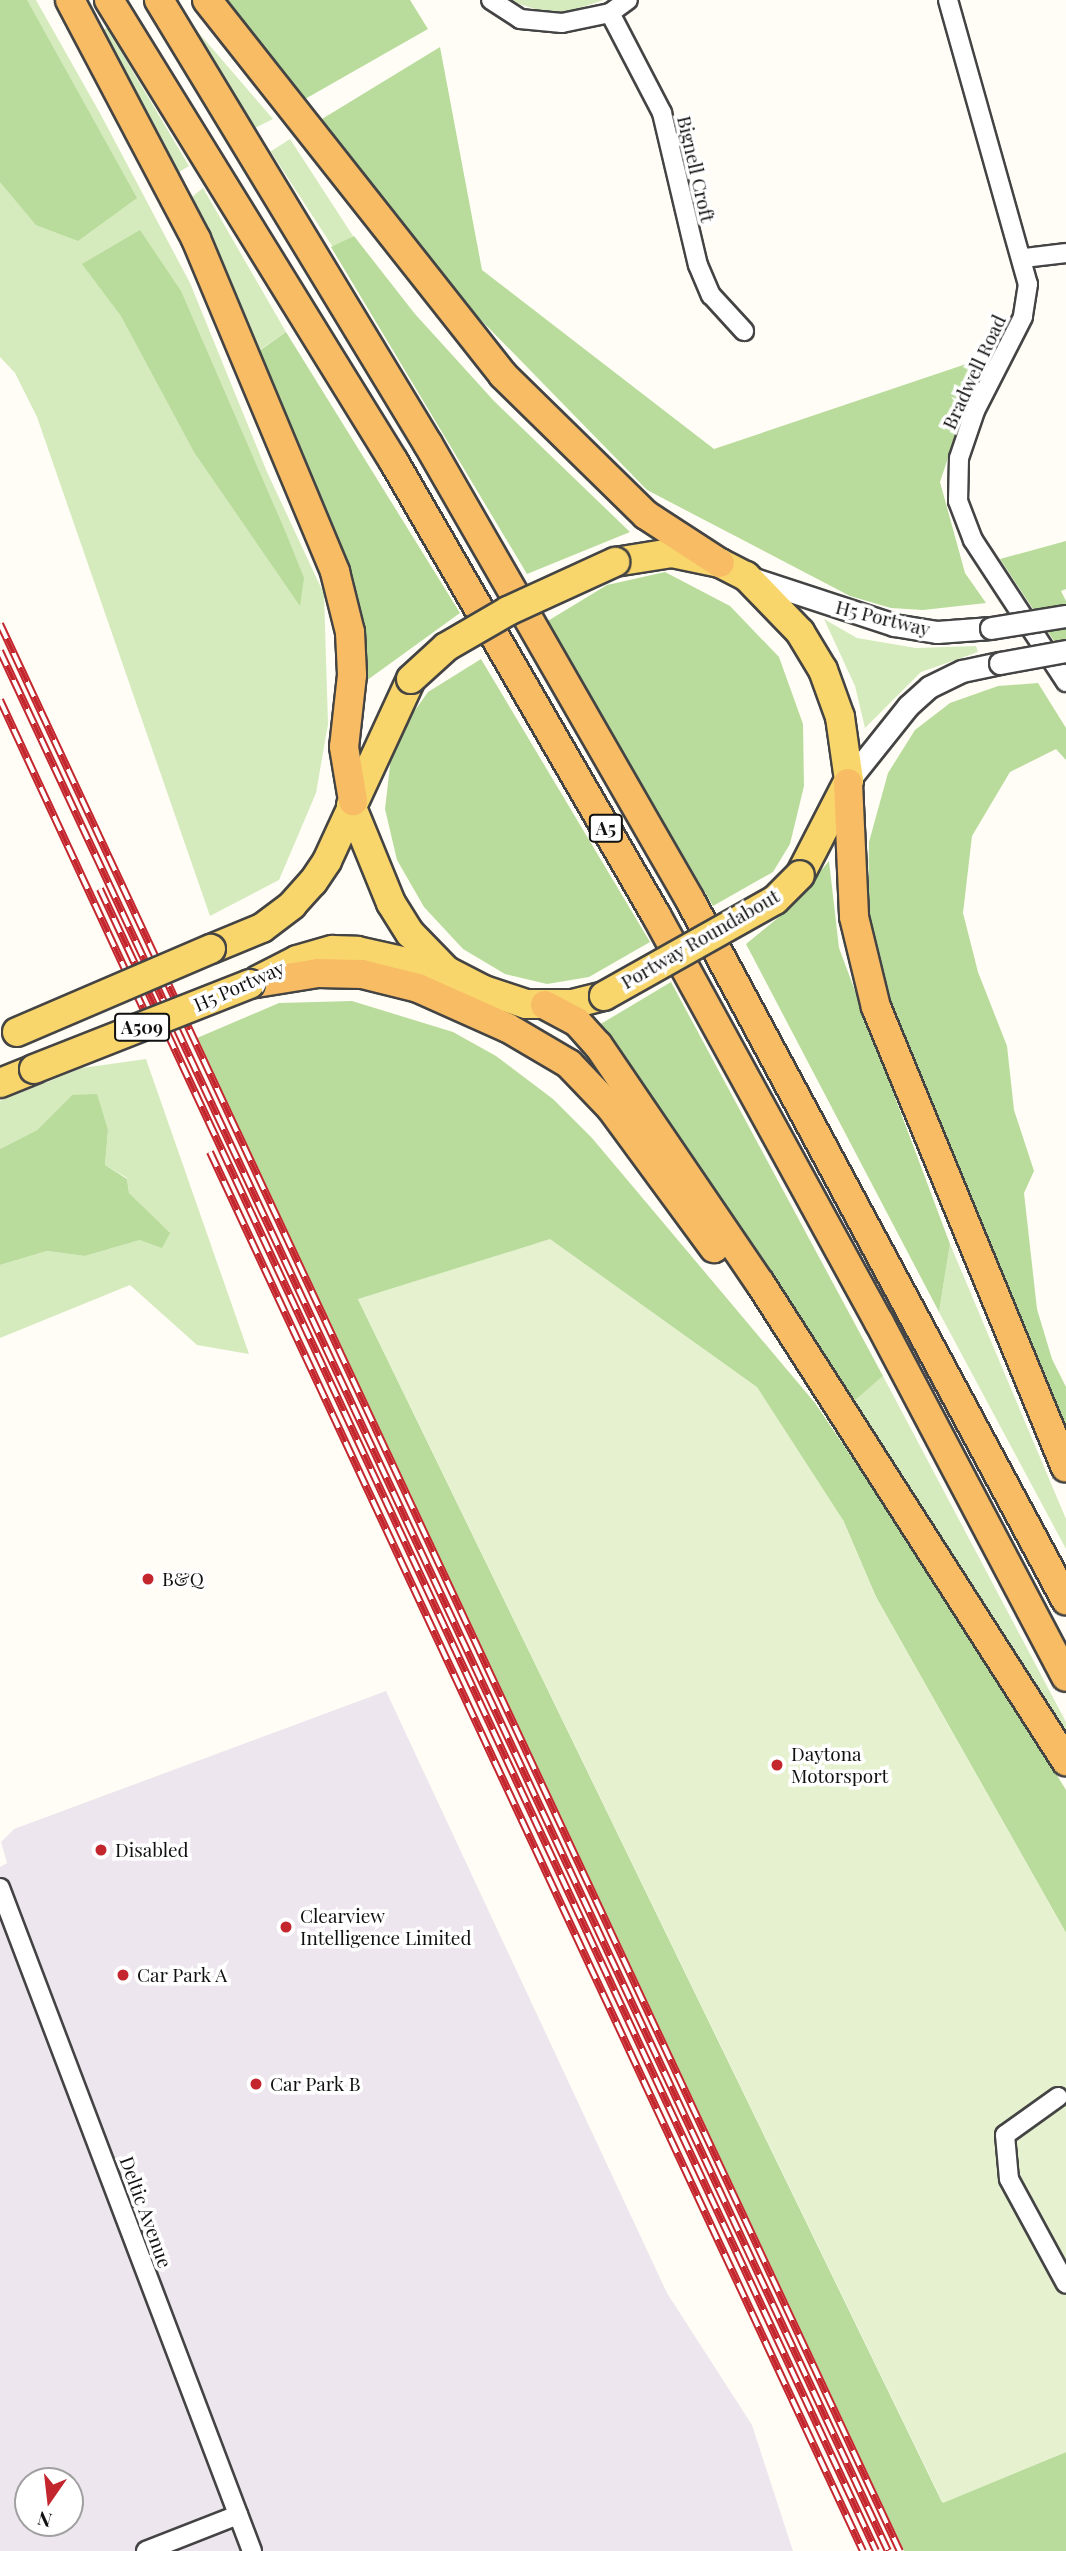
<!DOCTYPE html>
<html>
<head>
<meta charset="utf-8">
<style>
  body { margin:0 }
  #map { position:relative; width:1066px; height:2551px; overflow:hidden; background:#fffdf5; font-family:"Playfair Display",serif }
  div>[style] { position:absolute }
  .industrial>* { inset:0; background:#eee6ef }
  .green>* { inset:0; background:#d5ebbd; transform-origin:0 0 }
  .forest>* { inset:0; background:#b9dc9c }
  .pitch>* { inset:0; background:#e6f2cf }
  .roads { filter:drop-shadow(2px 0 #444) drop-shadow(-2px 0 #444) drop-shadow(0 2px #444) drop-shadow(0 -2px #444) }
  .minor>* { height:18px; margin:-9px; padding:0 9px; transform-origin:9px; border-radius:9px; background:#fff }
  .tertiary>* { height:21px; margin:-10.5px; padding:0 10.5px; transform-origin:10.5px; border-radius:10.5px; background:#fff }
  .primary>* { height:28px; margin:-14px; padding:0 14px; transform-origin:14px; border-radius:14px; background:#f9d66b }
  .trunk>* { height:28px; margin:-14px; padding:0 14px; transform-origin:14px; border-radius:14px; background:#f7bc64 }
  .rail>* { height:8px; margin-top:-4px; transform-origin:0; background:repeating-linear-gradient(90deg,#fff 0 16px,#c4262e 0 32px); box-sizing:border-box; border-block:2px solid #c4262e }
  .bridges { filter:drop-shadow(2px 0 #444) drop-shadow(-2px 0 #444) drop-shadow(0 2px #444) drop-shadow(0 -2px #444) }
  .tertiary-bridge>* { height:21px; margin:-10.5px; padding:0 10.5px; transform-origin:10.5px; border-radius:10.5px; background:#fff }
  .primary-bridge>* { height:28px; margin:-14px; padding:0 14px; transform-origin:14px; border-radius:14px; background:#f9d66b }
  .dots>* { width:19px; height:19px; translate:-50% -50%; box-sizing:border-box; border:4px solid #fff; border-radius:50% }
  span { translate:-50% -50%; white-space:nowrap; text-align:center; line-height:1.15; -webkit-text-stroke:7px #fff; paint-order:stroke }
  .shield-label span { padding:2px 5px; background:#fff; border:2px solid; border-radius:5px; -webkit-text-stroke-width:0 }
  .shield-label { font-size:18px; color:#111; font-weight:700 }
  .street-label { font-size:19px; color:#111 }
  .poi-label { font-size:19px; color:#111 }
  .left { translate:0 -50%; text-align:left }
  .north { position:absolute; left:14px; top:2467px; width:70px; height:70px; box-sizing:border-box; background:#fff; border:2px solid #a0a0a0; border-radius:50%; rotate:194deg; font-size:19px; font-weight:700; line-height:28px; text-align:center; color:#111 }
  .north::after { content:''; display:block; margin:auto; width:24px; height:32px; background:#c4262e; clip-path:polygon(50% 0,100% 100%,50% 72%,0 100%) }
</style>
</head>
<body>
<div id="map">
  <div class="industrial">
    <i style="clip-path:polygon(evenodd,386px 1691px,667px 2293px,752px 2425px,793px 2551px,0 2551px,0 1867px,7px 1863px,1px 1842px,14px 1829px,386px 1691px,28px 2481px,70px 2481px,70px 2523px,28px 2523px,28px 2481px)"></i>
  </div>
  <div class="green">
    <i style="clip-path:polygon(0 0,36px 0,101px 115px,190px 283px,267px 472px,324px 594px,328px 724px,316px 793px,279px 880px,210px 916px,37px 417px,15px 373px,0 357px)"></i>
    <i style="clip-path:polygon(507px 0,604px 0,566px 12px,541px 11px)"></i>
    <i style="clip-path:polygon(179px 10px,273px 119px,255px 128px)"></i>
    <i style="clip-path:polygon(107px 28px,189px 166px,174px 175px,97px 33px)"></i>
    <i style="left:290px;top:139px;width:116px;height:23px;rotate:57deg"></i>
    <i style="clip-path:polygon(203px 188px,286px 332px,258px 351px,187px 201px)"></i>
    <i style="clip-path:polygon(824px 619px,857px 638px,916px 648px,976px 646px,978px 652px,921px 672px,865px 728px,855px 686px)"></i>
    <i style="clip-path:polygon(146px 1059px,249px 1354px,197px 1345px,130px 1285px,0 1338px,0 1265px,47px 1251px,85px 1256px,140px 1240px,143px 1207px,129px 1193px,127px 1178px,105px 1165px,108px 1130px,72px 1095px,37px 1130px,0 1149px,0 1101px,82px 1068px)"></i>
    <i style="clip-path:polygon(950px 1244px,1066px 1519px,1066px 1549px,939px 1312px)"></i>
    <i style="clip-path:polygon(883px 1376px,1066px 1722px,1066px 1742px,852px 1403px)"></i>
  </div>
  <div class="forest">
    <i style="clip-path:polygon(0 0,27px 0,137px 198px,78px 241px,36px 225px,0 182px)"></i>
    <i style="clip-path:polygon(214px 0,410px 0,428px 29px,298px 103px)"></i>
    <i style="clip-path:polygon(440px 47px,482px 270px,714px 449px,981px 359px,940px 482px,965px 573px,986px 603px,923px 610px,891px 608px,850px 596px,647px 490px,444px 282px,327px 131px,322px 119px)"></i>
    <i style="clip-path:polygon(140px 230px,181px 291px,286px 533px,304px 578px,300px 606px,194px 452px,121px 316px,82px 264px)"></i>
    <i style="clip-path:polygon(354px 236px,415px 314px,494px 401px,630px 532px,527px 574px,331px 247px)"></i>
    <i style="clip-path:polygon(286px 332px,460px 613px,366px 681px,346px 569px,259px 351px)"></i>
    <i style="clip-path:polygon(1066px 541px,1066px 589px,1061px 591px,1066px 601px,1066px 659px,1000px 559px)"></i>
    <i style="clip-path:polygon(665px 572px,730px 606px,779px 657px,803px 724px,804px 786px,790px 844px,773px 872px,713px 906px,546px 622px,607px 585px)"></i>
    <i style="clip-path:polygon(481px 659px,650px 942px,589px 977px,547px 984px,505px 974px,463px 949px,424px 907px,397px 860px,385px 809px,391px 757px,406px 723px,428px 692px)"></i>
    <i style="clip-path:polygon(1038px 683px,1066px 728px,1066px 760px,1056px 749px,1010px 772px,972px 836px,963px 913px,978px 972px,1007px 1046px,1014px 1110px,1034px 1171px,1024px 1193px,1037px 1309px,1052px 1359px,1066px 1387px,1066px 1436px,887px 992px,868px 922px,869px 842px,888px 773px,915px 730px,950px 703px,998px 686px)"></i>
    <i style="clip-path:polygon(829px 861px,839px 948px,950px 1244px,939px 1312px,746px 944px,790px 908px)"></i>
    <i style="clip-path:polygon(671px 982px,883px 1376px,852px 1403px,599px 1025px)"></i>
    <i style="clip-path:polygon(352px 1001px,453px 1032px,496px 1056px,553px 1099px,592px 1138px,815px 1403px,959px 1616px,1066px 1790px,1066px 1933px,876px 1597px,843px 1520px,358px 1299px,942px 2502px,1066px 2452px,1066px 2551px,904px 2551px,197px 1038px,279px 1003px)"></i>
    <i style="clip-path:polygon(97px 1094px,108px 1130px,105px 1165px,127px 1179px,129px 1193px,170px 1233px,162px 1248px,140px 1240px,85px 1256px,47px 1251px,0 1265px,0 1149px,37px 1130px,72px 1095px)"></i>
  </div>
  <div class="pitch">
    <i style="clip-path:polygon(550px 1239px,757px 1387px,843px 1520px,876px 1597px,1066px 1933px,1066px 2452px,943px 2503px,358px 1299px)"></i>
  </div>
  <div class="roads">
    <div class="minor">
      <i style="left:491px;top:0;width:35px;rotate:33deg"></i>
      <i style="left:520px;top:19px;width:42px;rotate:5.4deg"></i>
      <i style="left:562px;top:23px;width:49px;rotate:-11.8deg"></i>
      <i style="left:610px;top:13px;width:22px;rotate:-36deg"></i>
      <i style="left:948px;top:0;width:295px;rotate:74.3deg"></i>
      <i style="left:1028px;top:284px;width:33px;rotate:99deg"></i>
      <i style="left:1023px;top:317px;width:106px;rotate:117.1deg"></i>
      <i style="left:975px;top:411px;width:50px;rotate:108.8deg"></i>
      <i style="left:959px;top:458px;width:43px;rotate:91.3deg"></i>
      <i style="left:958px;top:501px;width:42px;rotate:69deg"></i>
      <i style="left:973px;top:540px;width:170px;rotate:56.8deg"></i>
      <i style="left:610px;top:13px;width:113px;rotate:62.5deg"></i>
      <i style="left:662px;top:113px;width:156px;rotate:76.7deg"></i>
      <i style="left:698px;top:265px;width:33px;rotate:67deg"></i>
      <i style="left:711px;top:295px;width:49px;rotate:47.5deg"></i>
      <i style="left:1024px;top:258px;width:42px;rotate:-6.8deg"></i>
      <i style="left:0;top:1888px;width:709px;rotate:69.19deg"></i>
      <i style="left:1058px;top:2097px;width:65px;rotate:144.4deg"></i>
      <i style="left:1005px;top:2135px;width:44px;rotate:84.8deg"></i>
      <i style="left:1009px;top:2179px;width:119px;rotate:61.5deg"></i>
      <i style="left:146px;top:2551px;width:99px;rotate:-21.4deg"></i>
    </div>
    <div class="tertiary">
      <i style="left:748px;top:577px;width:154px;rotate:18.2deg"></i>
      <i style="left:894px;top:625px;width:44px;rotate:9.2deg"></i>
      <i style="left:937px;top:632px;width:54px;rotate:-4.2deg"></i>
      <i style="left:849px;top:780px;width:95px;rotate:-51.4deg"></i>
      <i style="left:908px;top:706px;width:28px;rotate:-42deg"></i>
      <i style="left:929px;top:687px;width:37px;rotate:-26deg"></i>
      <i style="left:962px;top:671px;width:39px;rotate:-12deg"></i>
    </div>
    <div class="primary">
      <i style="left:615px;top:562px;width:58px;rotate:-9deg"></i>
      <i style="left:672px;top:553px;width:49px;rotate:11.8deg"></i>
      <i style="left:720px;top:563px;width:29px;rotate:27deg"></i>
      <i style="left:746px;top:576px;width:78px;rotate:46deg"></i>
      <i style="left:800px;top:632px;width:44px;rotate:58.8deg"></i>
      <i style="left:823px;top:670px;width:50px;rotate:70.1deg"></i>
      <i style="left:840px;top:717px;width:64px;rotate:81.9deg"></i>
      <i style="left:849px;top:780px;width:107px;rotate:117.3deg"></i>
      <i style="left:351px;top:805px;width:106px;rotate:67.8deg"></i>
      <i style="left:391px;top:903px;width:36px;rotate:58deg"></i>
      <i style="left:410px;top:933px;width:53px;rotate:45.8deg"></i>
      <i style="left:447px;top:971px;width:42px;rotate:27.2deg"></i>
      <i style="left:484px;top:990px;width:44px;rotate:18.4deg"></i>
      <i style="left:526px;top:1004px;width:46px"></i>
      <i style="left:572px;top:1004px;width:33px;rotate:-14deg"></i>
      <i style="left:211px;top:949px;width:55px;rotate:-22.4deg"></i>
      <i style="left:262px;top:928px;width:38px;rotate:-37deg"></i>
      <i style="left:292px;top:905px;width:31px;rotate:-48deg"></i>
      <i style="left:313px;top:882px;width:25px;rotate:-56deg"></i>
      <i style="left:327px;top:861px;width:200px;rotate:-65.2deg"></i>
      <i style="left:258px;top:980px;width:44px;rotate:-27.1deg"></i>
      <i style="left:297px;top:960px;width:37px;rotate:-16deg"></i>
      <i style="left:333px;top:950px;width:24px;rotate:2deg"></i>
      <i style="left:357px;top:951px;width:92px;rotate:12.5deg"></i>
      <i style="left:0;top:1083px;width:37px;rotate:-22deg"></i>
    </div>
    <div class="trunk">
      <i style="left:70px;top:0;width:270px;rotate:62.2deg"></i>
      <i style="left:196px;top:239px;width:361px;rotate:67.3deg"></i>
      <i style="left:335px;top:572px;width:62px;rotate:76deg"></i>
      <i style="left:350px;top:632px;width:43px;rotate:87.3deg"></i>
      <i style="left:352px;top:675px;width:72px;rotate:96.3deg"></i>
      <i style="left:344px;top:747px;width:55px;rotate:80.5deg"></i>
      <i style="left:109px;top:0;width:543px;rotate:58.33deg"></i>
      <i style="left:394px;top:462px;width:523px;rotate:59.96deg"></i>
      <i style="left:656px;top:915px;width:464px;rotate:61.3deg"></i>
      <i style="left:879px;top:1322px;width:401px;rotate:62.2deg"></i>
      <i style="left:159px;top:0;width:519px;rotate:58.79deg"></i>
      <i style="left:428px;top:444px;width:526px;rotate:60.12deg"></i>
      <i style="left:690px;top:900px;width:795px;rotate:61.76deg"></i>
      <i style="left:207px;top:0;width:478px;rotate:51.7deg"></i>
      <i style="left:503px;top:375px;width:200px;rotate:44.4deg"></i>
      <i style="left:646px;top:515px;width:88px;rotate:33deg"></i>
      <i style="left:848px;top:783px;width:134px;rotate:87.4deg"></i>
      <i style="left:854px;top:917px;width:93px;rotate:76.3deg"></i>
      <i style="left:876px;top:1007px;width:498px;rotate:67.6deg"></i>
      <i style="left:250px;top:984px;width:69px;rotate:-9.2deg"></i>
      <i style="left:318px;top:973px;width:44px;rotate:1.3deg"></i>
      <i style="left:362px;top:974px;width:58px;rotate:14deg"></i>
      <i style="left:418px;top:988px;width:98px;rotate:24deg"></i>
      <i style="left:508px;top:1028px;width:71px;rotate:30.5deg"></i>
      <i style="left:569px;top:1064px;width:61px;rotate:46.3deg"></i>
      <i style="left:611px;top:1108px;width:174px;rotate:53.7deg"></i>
      <i style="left:545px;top:1005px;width:36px;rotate:28deg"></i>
      <i style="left:577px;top:1022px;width:31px;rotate:48deg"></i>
      <i style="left:598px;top:1045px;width:288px;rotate:55.8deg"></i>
      <i style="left:760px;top:1283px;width:568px;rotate:57.37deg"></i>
    </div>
  </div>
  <div class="rail">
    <i style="left:0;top:624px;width:2127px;rotate:64.97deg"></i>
    <i style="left:0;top:651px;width:2097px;rotate:64.95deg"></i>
    <i style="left:0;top:700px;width:366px;rotate:65.1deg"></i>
    <i style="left:100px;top:889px;width:1834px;rotate:64.97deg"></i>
    <i style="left:210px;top:1152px;width:1544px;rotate:64.98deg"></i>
  </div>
  <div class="bridges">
    <div class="tertiary-bridge">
      <i style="left:991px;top:628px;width:76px;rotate:-9.1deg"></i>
      <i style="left:1000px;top:663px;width:67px;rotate:-10.3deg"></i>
    </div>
    <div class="primary-bridge">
      <i style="left:411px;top:679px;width:47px;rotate:-42.4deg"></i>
      <i style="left:446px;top:647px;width:72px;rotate:-30.1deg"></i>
      <i style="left:508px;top:611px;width:118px;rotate:-24.6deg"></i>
      <i style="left:604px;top:996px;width:196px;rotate:-29.3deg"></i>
      <i style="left:775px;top:900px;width:35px;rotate:-45deg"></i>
      <i style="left:17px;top:1032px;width:211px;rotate:-23.2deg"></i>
      <i style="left:34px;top:1069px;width:232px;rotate:-21.5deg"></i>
    </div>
  </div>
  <div class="dots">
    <i style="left:148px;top:1579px;background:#c4262e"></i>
    <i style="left:777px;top:1765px;background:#c4262e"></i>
    <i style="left:101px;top:1850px;background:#c4262e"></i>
    <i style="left:286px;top:1927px;background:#c4262e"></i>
    <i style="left:123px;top:1975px;background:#c4262e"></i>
    <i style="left:256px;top:2084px;background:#c4262e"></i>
  </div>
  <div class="shield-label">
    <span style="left:606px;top:828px">A5</span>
    <span style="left:142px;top:1027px">A509</span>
  </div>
  <div class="street-label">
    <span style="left:696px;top:169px;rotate:77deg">Bignell Croft</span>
    <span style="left:974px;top:372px;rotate:-65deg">Bradwell Road</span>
    <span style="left:883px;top:618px;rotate:14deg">H5 Portway</span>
    <span style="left:700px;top:939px;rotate:-30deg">Portway Roundabout</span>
    <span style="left:239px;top:986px;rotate:-24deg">H5 Portway</span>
    <span style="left:146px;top:2212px;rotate:70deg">Deltic Avenue</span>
  </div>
  <div class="poi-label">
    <span class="left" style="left:162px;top:1579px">B&amp;Q</span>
    <span class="left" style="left:791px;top:1765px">Daytona<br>Motorsport</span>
    <span class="left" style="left:115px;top:1850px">Disabled</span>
    <span class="left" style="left:300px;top:1927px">Clearview<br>Intelligence Limited</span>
    <span class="left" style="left:137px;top:1975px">Car Park A</span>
    <span class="left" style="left:270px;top:2084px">Car Park B</span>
  </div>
  <div class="north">N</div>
</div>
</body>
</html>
